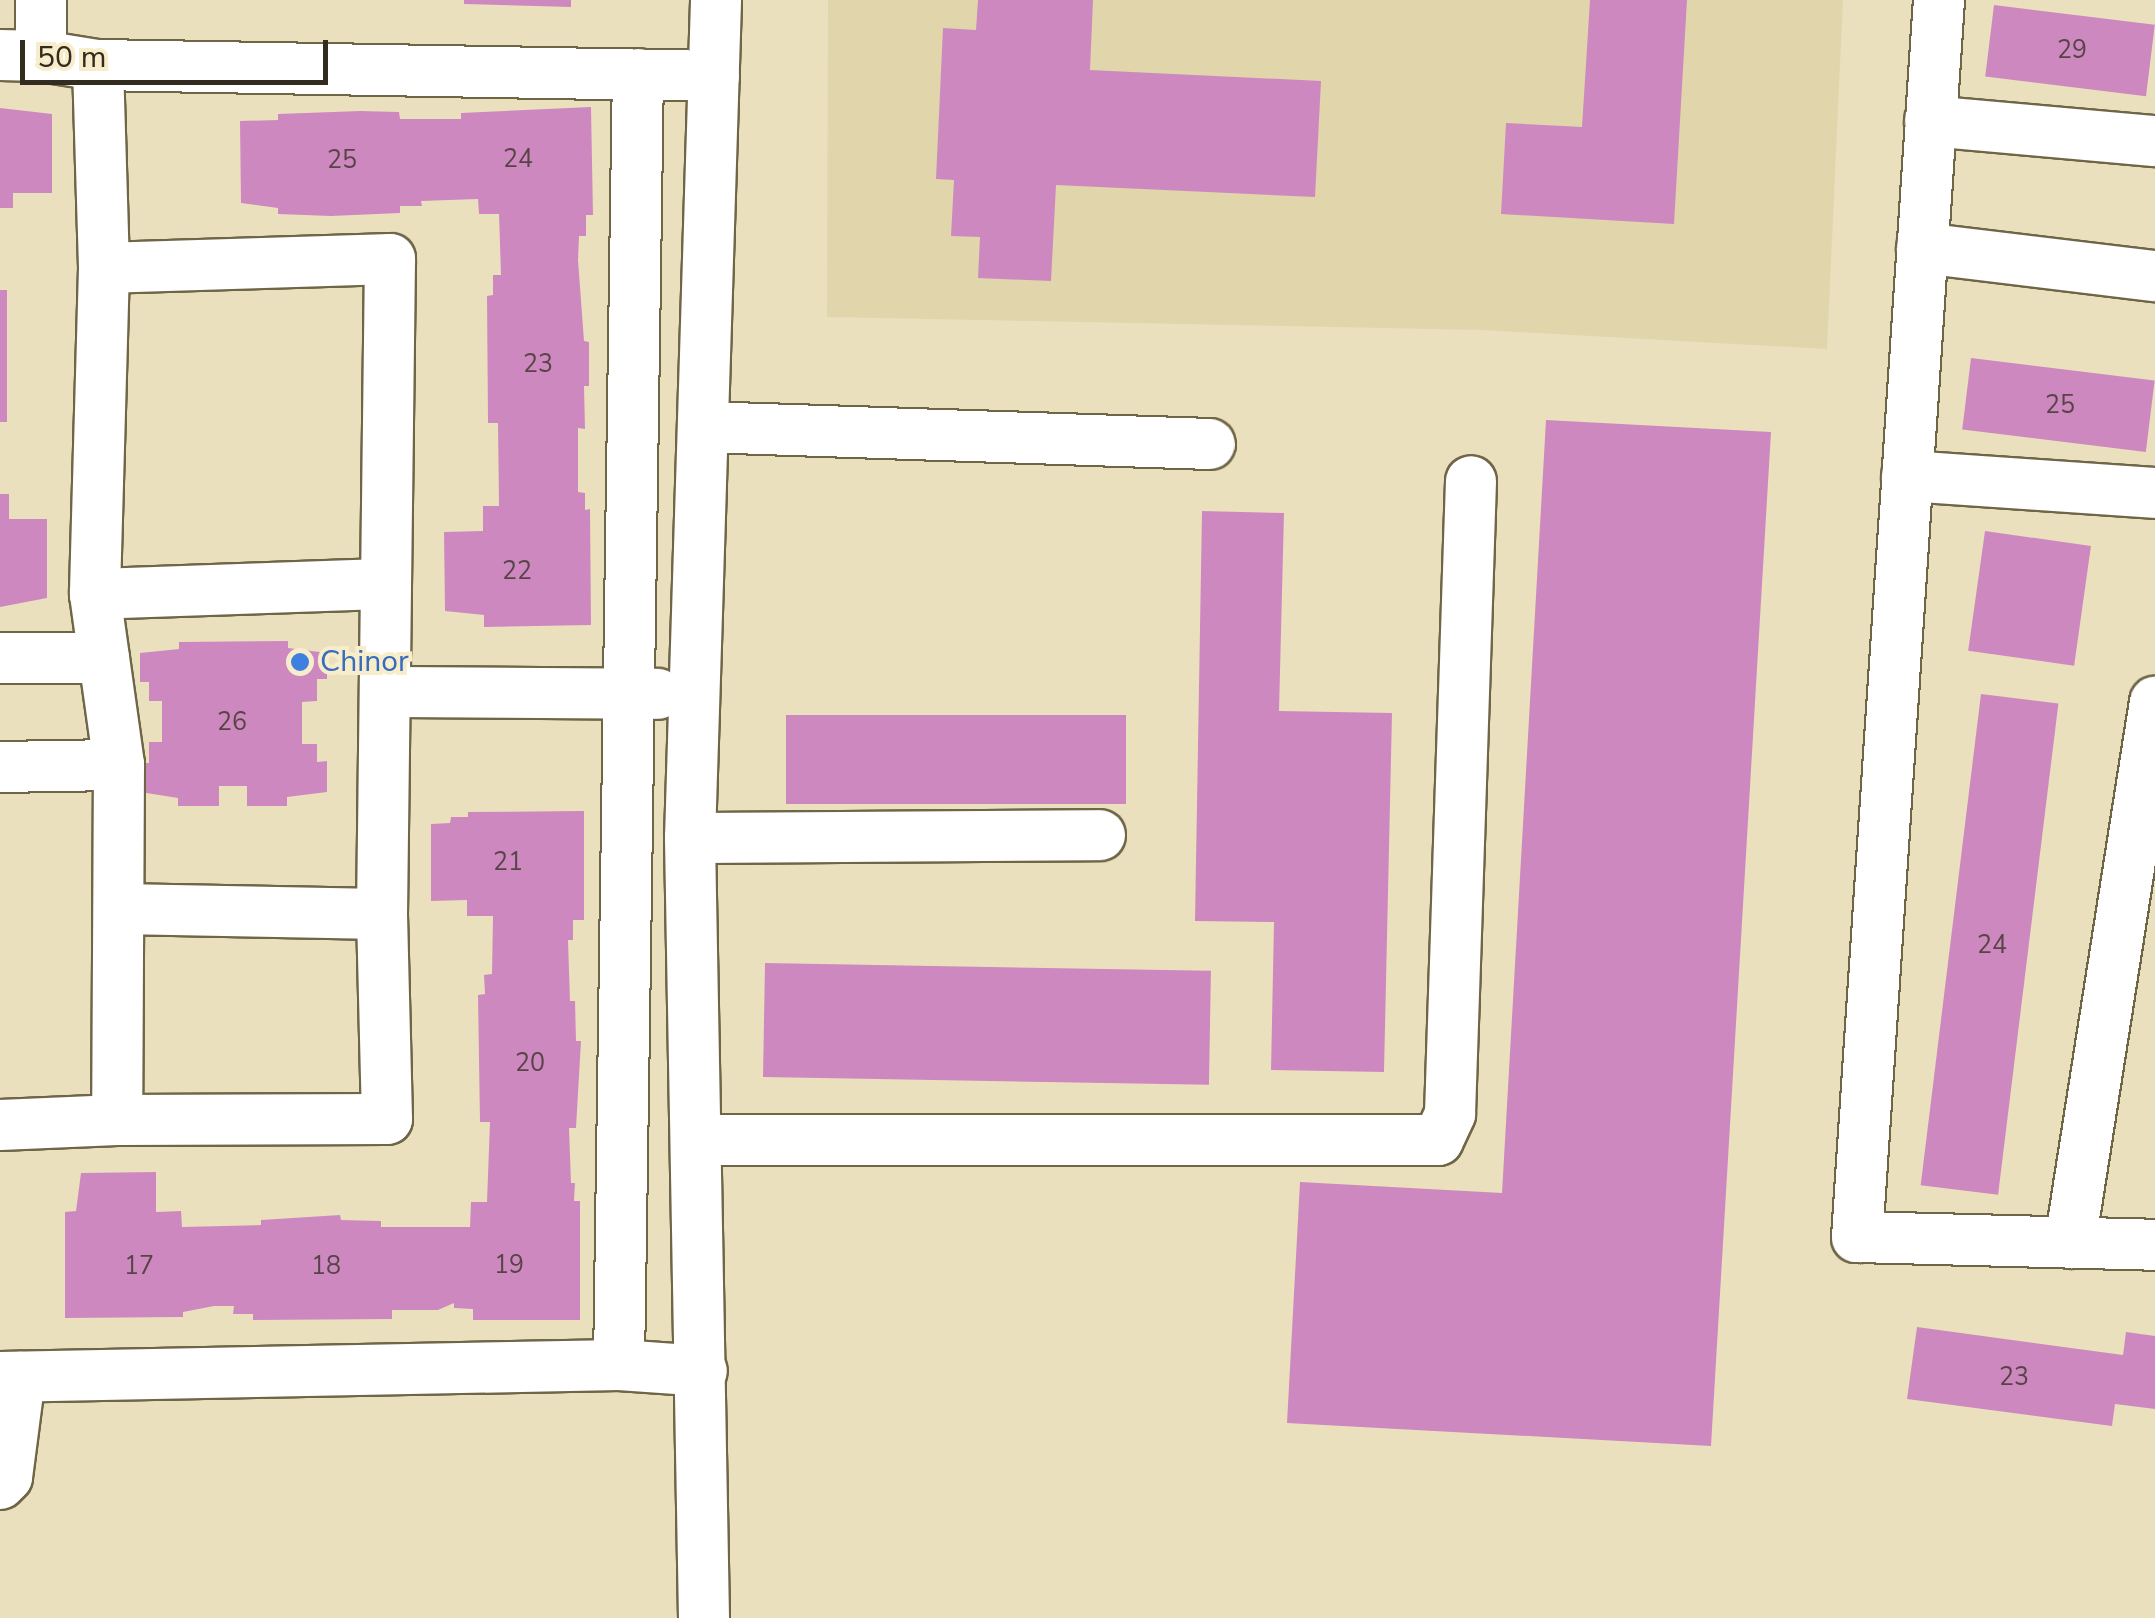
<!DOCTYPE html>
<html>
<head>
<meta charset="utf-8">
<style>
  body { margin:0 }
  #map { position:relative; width:2155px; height:1618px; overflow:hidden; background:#ebe0be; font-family:"Nunito Sans",sans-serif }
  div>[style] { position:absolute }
  .built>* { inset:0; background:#e1d5ac }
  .building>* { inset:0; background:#cd89bf; transform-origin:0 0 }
  .roads { filter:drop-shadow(2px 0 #6f6547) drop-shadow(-2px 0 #6f6547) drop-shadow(0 2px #6f6547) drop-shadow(0 -2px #6f6547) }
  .minor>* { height:50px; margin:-25px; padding:0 25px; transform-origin:25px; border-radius:25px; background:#fff }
  .dots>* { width:28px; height:28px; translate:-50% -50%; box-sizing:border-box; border:5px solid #f8edcb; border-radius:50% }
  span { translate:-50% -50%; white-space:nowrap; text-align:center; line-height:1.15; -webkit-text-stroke:8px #f8edcb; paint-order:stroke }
  .number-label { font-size:25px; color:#584347 }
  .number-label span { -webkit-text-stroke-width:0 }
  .shop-label { font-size:30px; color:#366cbe }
  .left { translate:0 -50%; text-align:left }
  .scale { position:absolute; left:20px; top:40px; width:308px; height:45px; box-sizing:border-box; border:5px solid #312c1f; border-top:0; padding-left:12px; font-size:30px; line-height:35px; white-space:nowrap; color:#312c1f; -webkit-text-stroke:8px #f8edcb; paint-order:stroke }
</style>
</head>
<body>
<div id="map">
  <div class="built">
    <i style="clip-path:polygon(828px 0,1843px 0,1827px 349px,1483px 330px,827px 317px)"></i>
  </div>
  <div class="building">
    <i style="clip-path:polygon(464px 0,571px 0,571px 7px,464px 4px)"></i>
    <i style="clip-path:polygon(978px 0,1093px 0,1090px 70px,1321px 81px,1315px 197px,1056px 185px,1051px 281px,978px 278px,980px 237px,951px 236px,954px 180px,936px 179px,943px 28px,976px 30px)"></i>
    <i style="clip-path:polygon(1590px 0,1687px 0,1674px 224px,1501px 214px,1506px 123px,1582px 127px)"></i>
    <i style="left:1994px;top:5px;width:162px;height:72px;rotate:7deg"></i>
    <i style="clip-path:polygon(591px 107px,593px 215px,586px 215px,586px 236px,579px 236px,578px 260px,584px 341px,589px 342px,589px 386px,584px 386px,585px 429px,578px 428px,578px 492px,585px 493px,585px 510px,590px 509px,591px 625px,484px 627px,484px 615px,445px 611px,444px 532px,483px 531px,483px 506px,499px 506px,498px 423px,488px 423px,487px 296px,493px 295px,493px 275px,501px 275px,499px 214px,479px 214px,478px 199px,421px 201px,422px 206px,400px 206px,400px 213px,331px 216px,278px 214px,278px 208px,241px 203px,240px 121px,278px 120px,278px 114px,360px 111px,399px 112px,400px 119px,461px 119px,461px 113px)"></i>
    <i style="clip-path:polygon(0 108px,52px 114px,52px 193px,13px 193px,13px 208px,0 208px)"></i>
    <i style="left:0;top:290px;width:7px;height:132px"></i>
    <i style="left:1971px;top:358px;width:185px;height:72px;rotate:7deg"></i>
    <i style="clip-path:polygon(1546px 420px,1771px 432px,1711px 1446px,1287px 1423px,1300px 1182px,1502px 1193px)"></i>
    <i style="clip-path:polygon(0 494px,9px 494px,9px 519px,47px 519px,47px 598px,0 607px)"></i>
    <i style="clip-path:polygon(1202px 511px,1284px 513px,1279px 711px,1392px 713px,1384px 1072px,1271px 1070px,1274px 922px,1195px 921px)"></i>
    <i style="left:1985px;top:531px;width:107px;height:121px;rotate:8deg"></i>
    <i style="clip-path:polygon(288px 641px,288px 648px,327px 653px,327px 679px,317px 679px,317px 701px,302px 702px,302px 744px,317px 744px,317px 762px,327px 761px,327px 792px,287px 797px,287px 806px,247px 806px,247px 786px,219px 786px,219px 806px,178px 806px,178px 798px,140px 792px,140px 763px,149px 763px,149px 742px,162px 742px,162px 701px,149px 701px,149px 682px,140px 682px,140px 653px,179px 649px,179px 642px)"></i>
    <i style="left:1981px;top:694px;width:78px;height:495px;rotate:7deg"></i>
    <i style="left:786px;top:715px;width:340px;height:89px"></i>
    <i style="clip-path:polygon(584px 811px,584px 920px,573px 920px,573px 940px,568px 940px,570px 1001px,575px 1001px,576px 1041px,581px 1041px,576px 1128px,569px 1128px,571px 1183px,575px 1183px,574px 1201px,580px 1201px,580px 1320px,473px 1320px,473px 1309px,454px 1308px,454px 1303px,438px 1310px,392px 1310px,392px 1319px,253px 1320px,253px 1314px,233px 1314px,234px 1306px,214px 1306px,183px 1312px,183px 1317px,65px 1318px,65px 1212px,76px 1211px,81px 1173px,156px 1172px,156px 1212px,181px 1211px,182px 1227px,261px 1225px,261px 1220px,340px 1215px,341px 1220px,381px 1221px,381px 1227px,470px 1227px,471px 1202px,487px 1202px,490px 1122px,480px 1122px,478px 995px,485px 994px,484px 975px,492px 974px,493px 916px,467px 916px,467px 900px,431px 901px,431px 824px,450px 823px,451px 817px,468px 817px,468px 812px)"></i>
    <i style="left:765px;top:963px;width:446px;height:114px;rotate:1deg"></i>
    <i style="clip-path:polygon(1917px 1327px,2123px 1355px,2126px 1332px,2155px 1336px,2155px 1409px,2115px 1404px,2112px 1426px,1907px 1399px)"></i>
  </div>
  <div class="roads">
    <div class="minor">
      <i style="left:1939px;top:0;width:1240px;rotate:93.79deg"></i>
      <i style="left:1857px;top:1237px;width:298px;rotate:1.5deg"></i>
      <i style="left:0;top:55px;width:41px;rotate:1.4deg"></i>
      <i style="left:41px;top:56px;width:56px;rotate:-90deg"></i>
      <i style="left:41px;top:56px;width:58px;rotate:9deg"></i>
      <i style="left:98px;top:65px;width:616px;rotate:1.02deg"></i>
      <i style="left:98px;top:65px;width:203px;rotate:88.3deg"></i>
      <i style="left:104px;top:268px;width:326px;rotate:91.6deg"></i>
      <i style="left:95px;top:594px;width:173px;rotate:82deg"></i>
      <i style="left:119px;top:765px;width:355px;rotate:90.3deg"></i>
      <i style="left:1930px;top:121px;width:226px;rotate:5.1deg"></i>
      <i style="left:1922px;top:248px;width:235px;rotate:6.9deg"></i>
      <i style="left:703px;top:427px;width:507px;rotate:1.92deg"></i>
      <i style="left:1907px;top:476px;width:249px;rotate:3.9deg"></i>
      <i style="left:95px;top:594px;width:291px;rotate:-2deg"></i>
      <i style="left:0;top:658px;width:104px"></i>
      <i style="left:388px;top:692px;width:270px;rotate:0.4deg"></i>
      <i style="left:0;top:767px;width:119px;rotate:-1deg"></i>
      <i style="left:690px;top:838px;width:410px;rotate:-0.4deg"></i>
      <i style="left:119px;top:909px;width:263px;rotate:1.1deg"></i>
      <i style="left:0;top:1125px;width:117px;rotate:-2.4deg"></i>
      <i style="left:117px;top:1120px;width:270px;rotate:-0.2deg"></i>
      <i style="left:387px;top:1119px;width:205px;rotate:-91.4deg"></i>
      <i style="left:382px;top:914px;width:655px;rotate:-89.3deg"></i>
      <i style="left:390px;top:259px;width:286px;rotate:178.2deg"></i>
      <i style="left:697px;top:1140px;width:741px"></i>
      <i style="left:1438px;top:1140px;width:29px;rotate:-65deg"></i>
      <i style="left:1450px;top:1114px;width:633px;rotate:-88.1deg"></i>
      <i style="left:2070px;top:1243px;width:548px;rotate:-81.07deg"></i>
      <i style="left:619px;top:1365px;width:83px;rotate:4.1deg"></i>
      <i style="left:0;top:1377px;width:619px;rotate:-1.11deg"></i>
      <i style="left:619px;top:1365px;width:1291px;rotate:-89.16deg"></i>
      <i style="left:0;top:1484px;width:10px;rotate:-45deg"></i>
      <i style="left:7px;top:1477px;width:101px;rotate:-82.6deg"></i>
      <i style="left:704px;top:1618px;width:780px;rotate:-91.03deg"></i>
      <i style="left:690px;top:838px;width:838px;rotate:-88.22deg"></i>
    </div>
  </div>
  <div class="dots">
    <i style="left:300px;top:662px;background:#3f7fe0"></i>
  </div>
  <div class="number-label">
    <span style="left:2072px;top:50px">29</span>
    <span style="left:518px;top:159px">24</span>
    <span style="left:342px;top:160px">25</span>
    <span style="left:538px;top:364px">23</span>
    <span style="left:2060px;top:405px">25</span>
    <span style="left:517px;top:571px">22</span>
    <span style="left:232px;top:722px">26</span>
    <span style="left:508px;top:862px">21</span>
    <span style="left:1992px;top:945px">24</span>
    <span style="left:530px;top:1063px">20</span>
    <span style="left:509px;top:1265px">19</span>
    <span style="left:139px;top:1266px">17</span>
    <span style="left:326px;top:1266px">18</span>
    <span style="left:2014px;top:1377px">23</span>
  </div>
  <div class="shop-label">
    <span class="left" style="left:320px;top:662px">Chinor</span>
  </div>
  <div class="scale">50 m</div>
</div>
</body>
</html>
